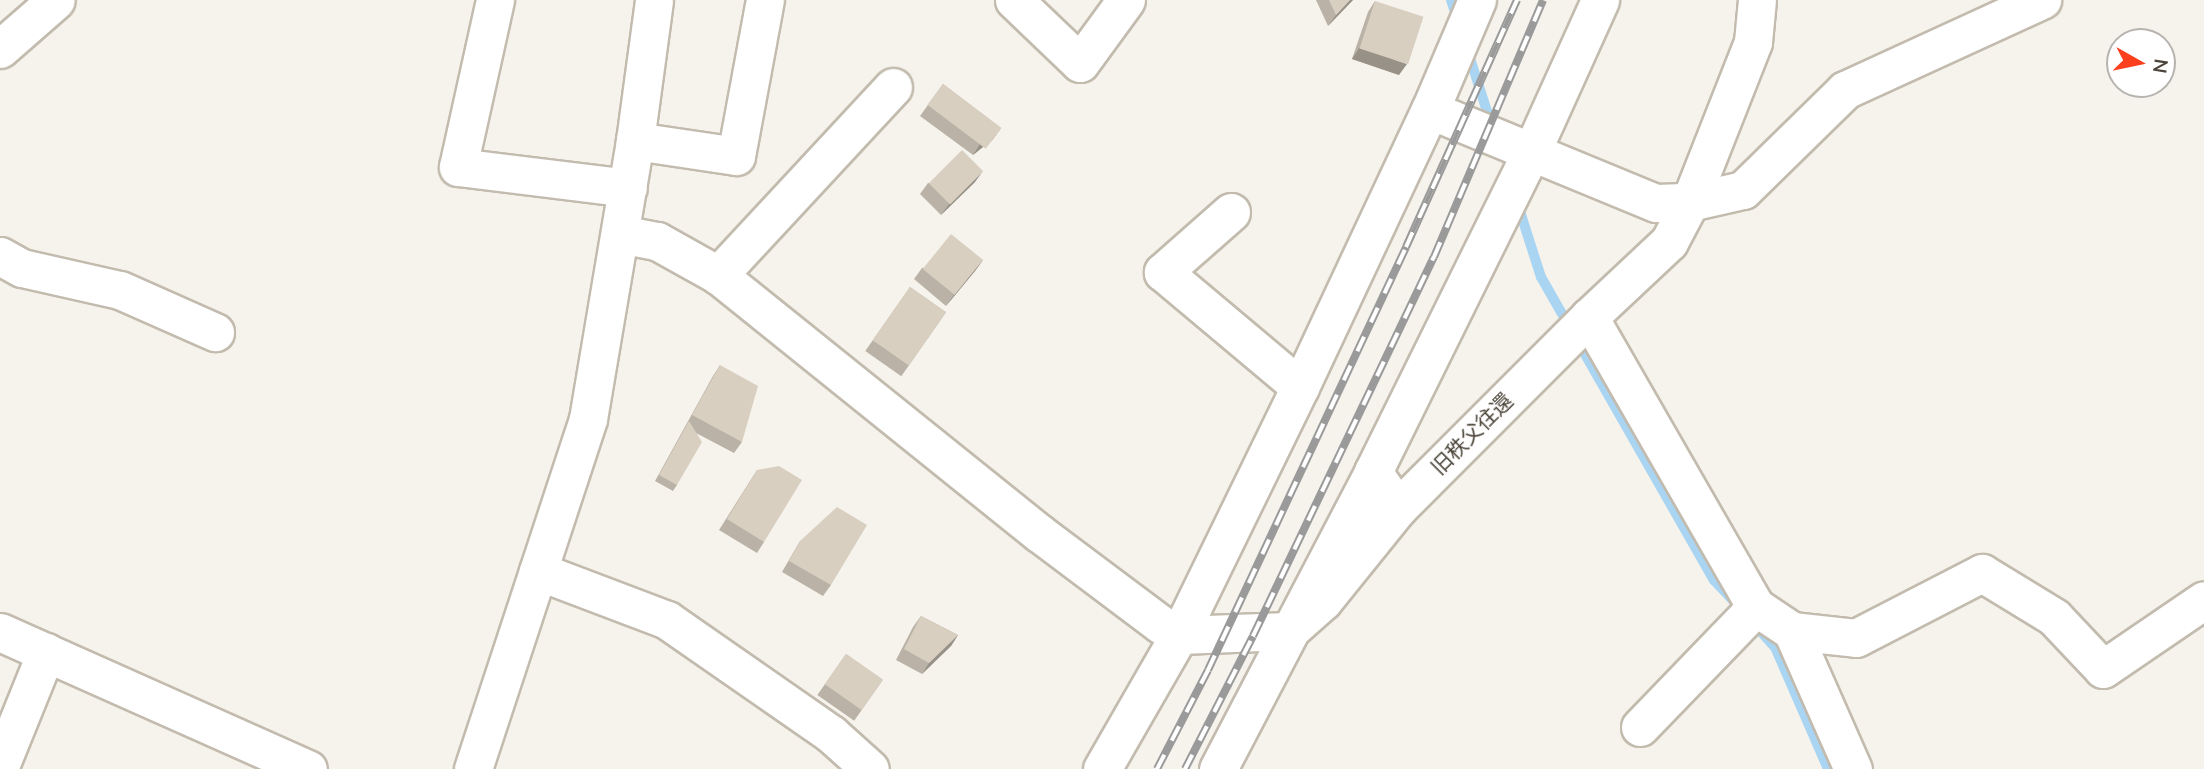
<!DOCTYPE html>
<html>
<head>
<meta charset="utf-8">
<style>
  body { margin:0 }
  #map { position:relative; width:2204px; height:769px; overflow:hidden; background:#f6f3ec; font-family:"Nunito Sans","Noto Sans JP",sans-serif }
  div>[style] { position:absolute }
  .stream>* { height:10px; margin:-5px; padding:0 5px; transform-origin:5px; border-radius:5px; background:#a9d4f2 }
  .roads { filter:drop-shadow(2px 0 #c2bbae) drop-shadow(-2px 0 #c2bbae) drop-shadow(0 2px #c2bbae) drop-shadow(0 -2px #c2bbae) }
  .minor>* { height:37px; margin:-18.5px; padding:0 18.5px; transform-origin:18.5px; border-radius:18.5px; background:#fff }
  .rail>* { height:8px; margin-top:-4px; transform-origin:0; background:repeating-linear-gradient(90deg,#fff 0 16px,#9a9a9a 0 32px); box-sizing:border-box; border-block:2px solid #9a9a9a }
  .wall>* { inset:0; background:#bab2a6; transform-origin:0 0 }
  .shaded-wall>* { inset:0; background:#979187 }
  .building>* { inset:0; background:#d8cfc1; transform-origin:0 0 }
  span { translate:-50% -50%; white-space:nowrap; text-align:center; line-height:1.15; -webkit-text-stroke:5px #fff; paint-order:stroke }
  .street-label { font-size:21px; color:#4b4439 }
  .north { position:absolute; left:2106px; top:28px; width:70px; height:70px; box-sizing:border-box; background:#fff; border:2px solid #b7b4b0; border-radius:50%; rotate:99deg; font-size:19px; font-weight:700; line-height:28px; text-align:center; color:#4b4439 }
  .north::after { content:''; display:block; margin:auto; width:24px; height:32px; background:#fc3f1d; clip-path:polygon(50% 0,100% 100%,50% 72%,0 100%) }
</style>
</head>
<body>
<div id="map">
  <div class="stream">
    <i style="left:1451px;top:0;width:22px;rotate:72deg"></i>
    <i style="left:1467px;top:49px;width:82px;rotate:72.2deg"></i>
    <i style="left:1517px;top:202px;width:79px;rotate:72.3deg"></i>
    <i style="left:1541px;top:277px;width:349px;rotate:60.3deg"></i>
    <i style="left:1714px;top:580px;width:33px;rotate:47deg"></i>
    <i style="left:1754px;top:624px;width:31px;rotate:48deg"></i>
    <i style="left:1775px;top:647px;width:133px;rotate:66.5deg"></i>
  </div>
  <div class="roads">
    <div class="minor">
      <i style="left:495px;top:0;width:171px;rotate:102.5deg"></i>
      <i style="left:458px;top:167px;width:171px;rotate:7deg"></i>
      <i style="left:1014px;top:0;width:91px;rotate:43.7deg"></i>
      <i style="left:1080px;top:63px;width:78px;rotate:-53.9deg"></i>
      <i style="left:0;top:49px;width:74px;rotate:-41.2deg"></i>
      <i style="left:893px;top:87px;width:257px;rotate:132.9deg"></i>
      <i style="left:718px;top:275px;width:412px;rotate:38.8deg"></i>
      <i style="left:1039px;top:533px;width:151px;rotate:36.9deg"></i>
      <i style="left:1160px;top:624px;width:22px;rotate:30deg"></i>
      <i style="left:1430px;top:110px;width:244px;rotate:22.4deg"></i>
      <i style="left:1656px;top:203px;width:34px;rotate:-2deg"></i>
      <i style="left:1690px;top:202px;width:54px;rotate:-12.8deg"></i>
      <i style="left:1743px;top:190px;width:143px;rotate:-44.4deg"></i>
      <i style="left:1845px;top:90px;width:217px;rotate:-24.6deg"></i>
      <i style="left:635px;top:141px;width:102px;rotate:8.4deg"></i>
      <i style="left:736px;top:156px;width:159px;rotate:-79.5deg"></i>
      <i style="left:1231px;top:212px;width:91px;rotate:138.6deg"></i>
      <i style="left:1163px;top:272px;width:179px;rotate:40deg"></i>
      <i style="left:620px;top:234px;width:38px;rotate:11deg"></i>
      <i style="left:657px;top:241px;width:70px;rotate:29.1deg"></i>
      <i style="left:0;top:256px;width:25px;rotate:29deg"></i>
      <i style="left:22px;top:268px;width:100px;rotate:12.7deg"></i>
      <i style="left:120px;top:290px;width:104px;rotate:23.9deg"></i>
      <i style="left:1589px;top:317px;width:335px;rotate:60.1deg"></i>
      <i style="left:1756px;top:607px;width:43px;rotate:33.7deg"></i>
      <i style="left:1792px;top:631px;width:151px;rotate:66.2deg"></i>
      <i style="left:1398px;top:508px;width:44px;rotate:-124.8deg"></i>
      <i style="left:1373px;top:472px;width:368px;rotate:-63.7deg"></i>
      <i style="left:1536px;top:142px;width:156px;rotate:-65.7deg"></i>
      <i style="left:538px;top:571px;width:138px;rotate:20.8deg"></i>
      <i style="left:667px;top:620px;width:200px;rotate:34.8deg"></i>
      <i style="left:831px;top:734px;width:52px;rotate:41.9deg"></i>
      <i style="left:1792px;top:631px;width:64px;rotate:6.2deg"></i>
      <i style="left:1856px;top:638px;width:142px;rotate:-27.3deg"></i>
      <i style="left:1982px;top:573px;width:84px;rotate:31.4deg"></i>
      <i style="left:2054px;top:617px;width:71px;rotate:46.7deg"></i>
      <i style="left:2103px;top:669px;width:122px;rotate:-34.3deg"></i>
      <i style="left:0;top:632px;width:337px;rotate:24deg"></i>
      <i style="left:1179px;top:635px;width:110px;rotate:-2.1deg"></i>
      <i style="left:1289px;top:631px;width:45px;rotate:-41.4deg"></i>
      <i style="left:1323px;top:601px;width:119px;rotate:-51.1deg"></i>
      <i style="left:1398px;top:508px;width:270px;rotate:-45deg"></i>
      <i style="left:1589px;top:317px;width:110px;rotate:-43.2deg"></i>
      <i style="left:1669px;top:242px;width:45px;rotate:-62.3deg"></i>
      <i style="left:1690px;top:202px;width:172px;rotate:-68.5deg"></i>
      <i style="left:1753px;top:42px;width:42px;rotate:-84.6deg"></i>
      <i style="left:1640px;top:727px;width:167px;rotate:-46deg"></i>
      <i style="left:0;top:766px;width:123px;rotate:-68deg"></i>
      <i style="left:473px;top:769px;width:368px;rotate:-71.8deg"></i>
      <i style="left:588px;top:419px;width:282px;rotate:-80.4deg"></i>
      <i style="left:635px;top:141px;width:142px;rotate:-82.3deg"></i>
      <i style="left:1102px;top:769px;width:155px;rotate:-60.1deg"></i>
      <i style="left:1179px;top:635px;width:276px;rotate:-64deg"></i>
      <i style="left:1300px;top:387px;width:306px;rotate:-64.9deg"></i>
      <i style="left:1430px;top:110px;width:120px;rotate:-66.9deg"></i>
      <i style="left:1218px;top:769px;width:335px;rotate:-62.4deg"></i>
    </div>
  </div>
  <div class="rail">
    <i style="left:1157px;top:769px;width:111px;rotate:-62.7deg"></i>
    <i style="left:1208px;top:670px;width:467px;rotate:-64.9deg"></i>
    <i style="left:1406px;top:247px;width:271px;rotate:-65.8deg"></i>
    <i style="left:1185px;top:769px;width:149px;rotate:-62.9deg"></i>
    <i style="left:1253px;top:636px;width:420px;rotate:-64.5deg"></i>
    <i style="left:1434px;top:257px;width:279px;rotate:-67deg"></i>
  </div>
  <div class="wall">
    <i style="clip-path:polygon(1316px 0,1353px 0,1328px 26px)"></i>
    <i style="clip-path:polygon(1375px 1px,1399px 75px,1352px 59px,1368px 12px)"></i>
    <i style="clip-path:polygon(943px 84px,1001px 128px,993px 139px,973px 155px,920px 116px)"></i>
    <i style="clip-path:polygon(975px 182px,941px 215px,920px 194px,928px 183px)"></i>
    <i style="clip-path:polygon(983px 260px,975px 271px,946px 306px,914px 279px,922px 268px)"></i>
    <i style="left:910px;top:287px;width:44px;height:78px;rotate:35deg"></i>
    <i style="clip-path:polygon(720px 365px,742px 442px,734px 453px,696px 433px,677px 485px,673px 491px,655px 481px,713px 376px)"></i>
    <i style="clip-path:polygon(757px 470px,764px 542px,757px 553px,719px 530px)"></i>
    <i style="clip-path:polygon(800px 541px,831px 585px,823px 596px,782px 572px)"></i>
    <i style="clip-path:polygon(921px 616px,958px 635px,951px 646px,922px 674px,896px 660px,913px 627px)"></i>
    <i style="left:846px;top:654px;width:45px;height:50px;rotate:35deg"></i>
  </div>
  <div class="shaded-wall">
    <i style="clip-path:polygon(1350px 0,1353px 0,1328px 26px,1336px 15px)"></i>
    <i style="clip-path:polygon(1359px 48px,1407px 64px,1399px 75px,1352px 59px)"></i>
    <i style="clip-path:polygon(1001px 128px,993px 139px,973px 155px,980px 144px)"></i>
    <i style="clip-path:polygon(983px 171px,975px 182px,941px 215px,949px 204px)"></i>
    <i style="clip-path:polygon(983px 260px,975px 271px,946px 306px,954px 295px)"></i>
    <i style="clip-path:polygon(958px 635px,951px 646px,922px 674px,929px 663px)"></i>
  </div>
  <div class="building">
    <i style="clip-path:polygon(1329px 0,1350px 0,1336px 15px)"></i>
    <i style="left:1375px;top:1px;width:51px;height:50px;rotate:18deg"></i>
    <i style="left:943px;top:84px;width:73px;height:26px;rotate:37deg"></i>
    <i style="left:962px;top:150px;width:30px;height:47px;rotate:45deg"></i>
    <i style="left:951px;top:234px;width:41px;height:45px;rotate:39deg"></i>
    <i style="left:910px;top:287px;width:44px;height:65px;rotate:35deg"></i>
    <i style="clip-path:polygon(720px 365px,758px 386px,742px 442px,692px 415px)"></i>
    <i style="clip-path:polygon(689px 421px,702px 442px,677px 485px,659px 475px)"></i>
    <i style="clip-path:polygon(779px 466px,802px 480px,764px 542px,727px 519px,757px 470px)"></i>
    <i style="clip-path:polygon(837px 507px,867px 525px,831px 585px,789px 561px,800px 541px)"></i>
    <i style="clip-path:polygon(921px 616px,958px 635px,929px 663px,904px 649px)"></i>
    <i style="left:846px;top:654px;width:45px;height:37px;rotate:35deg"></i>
  </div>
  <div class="street-label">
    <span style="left:1472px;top:434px;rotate:-45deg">旧秩父往還</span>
  </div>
  <div class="north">N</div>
</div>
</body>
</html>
